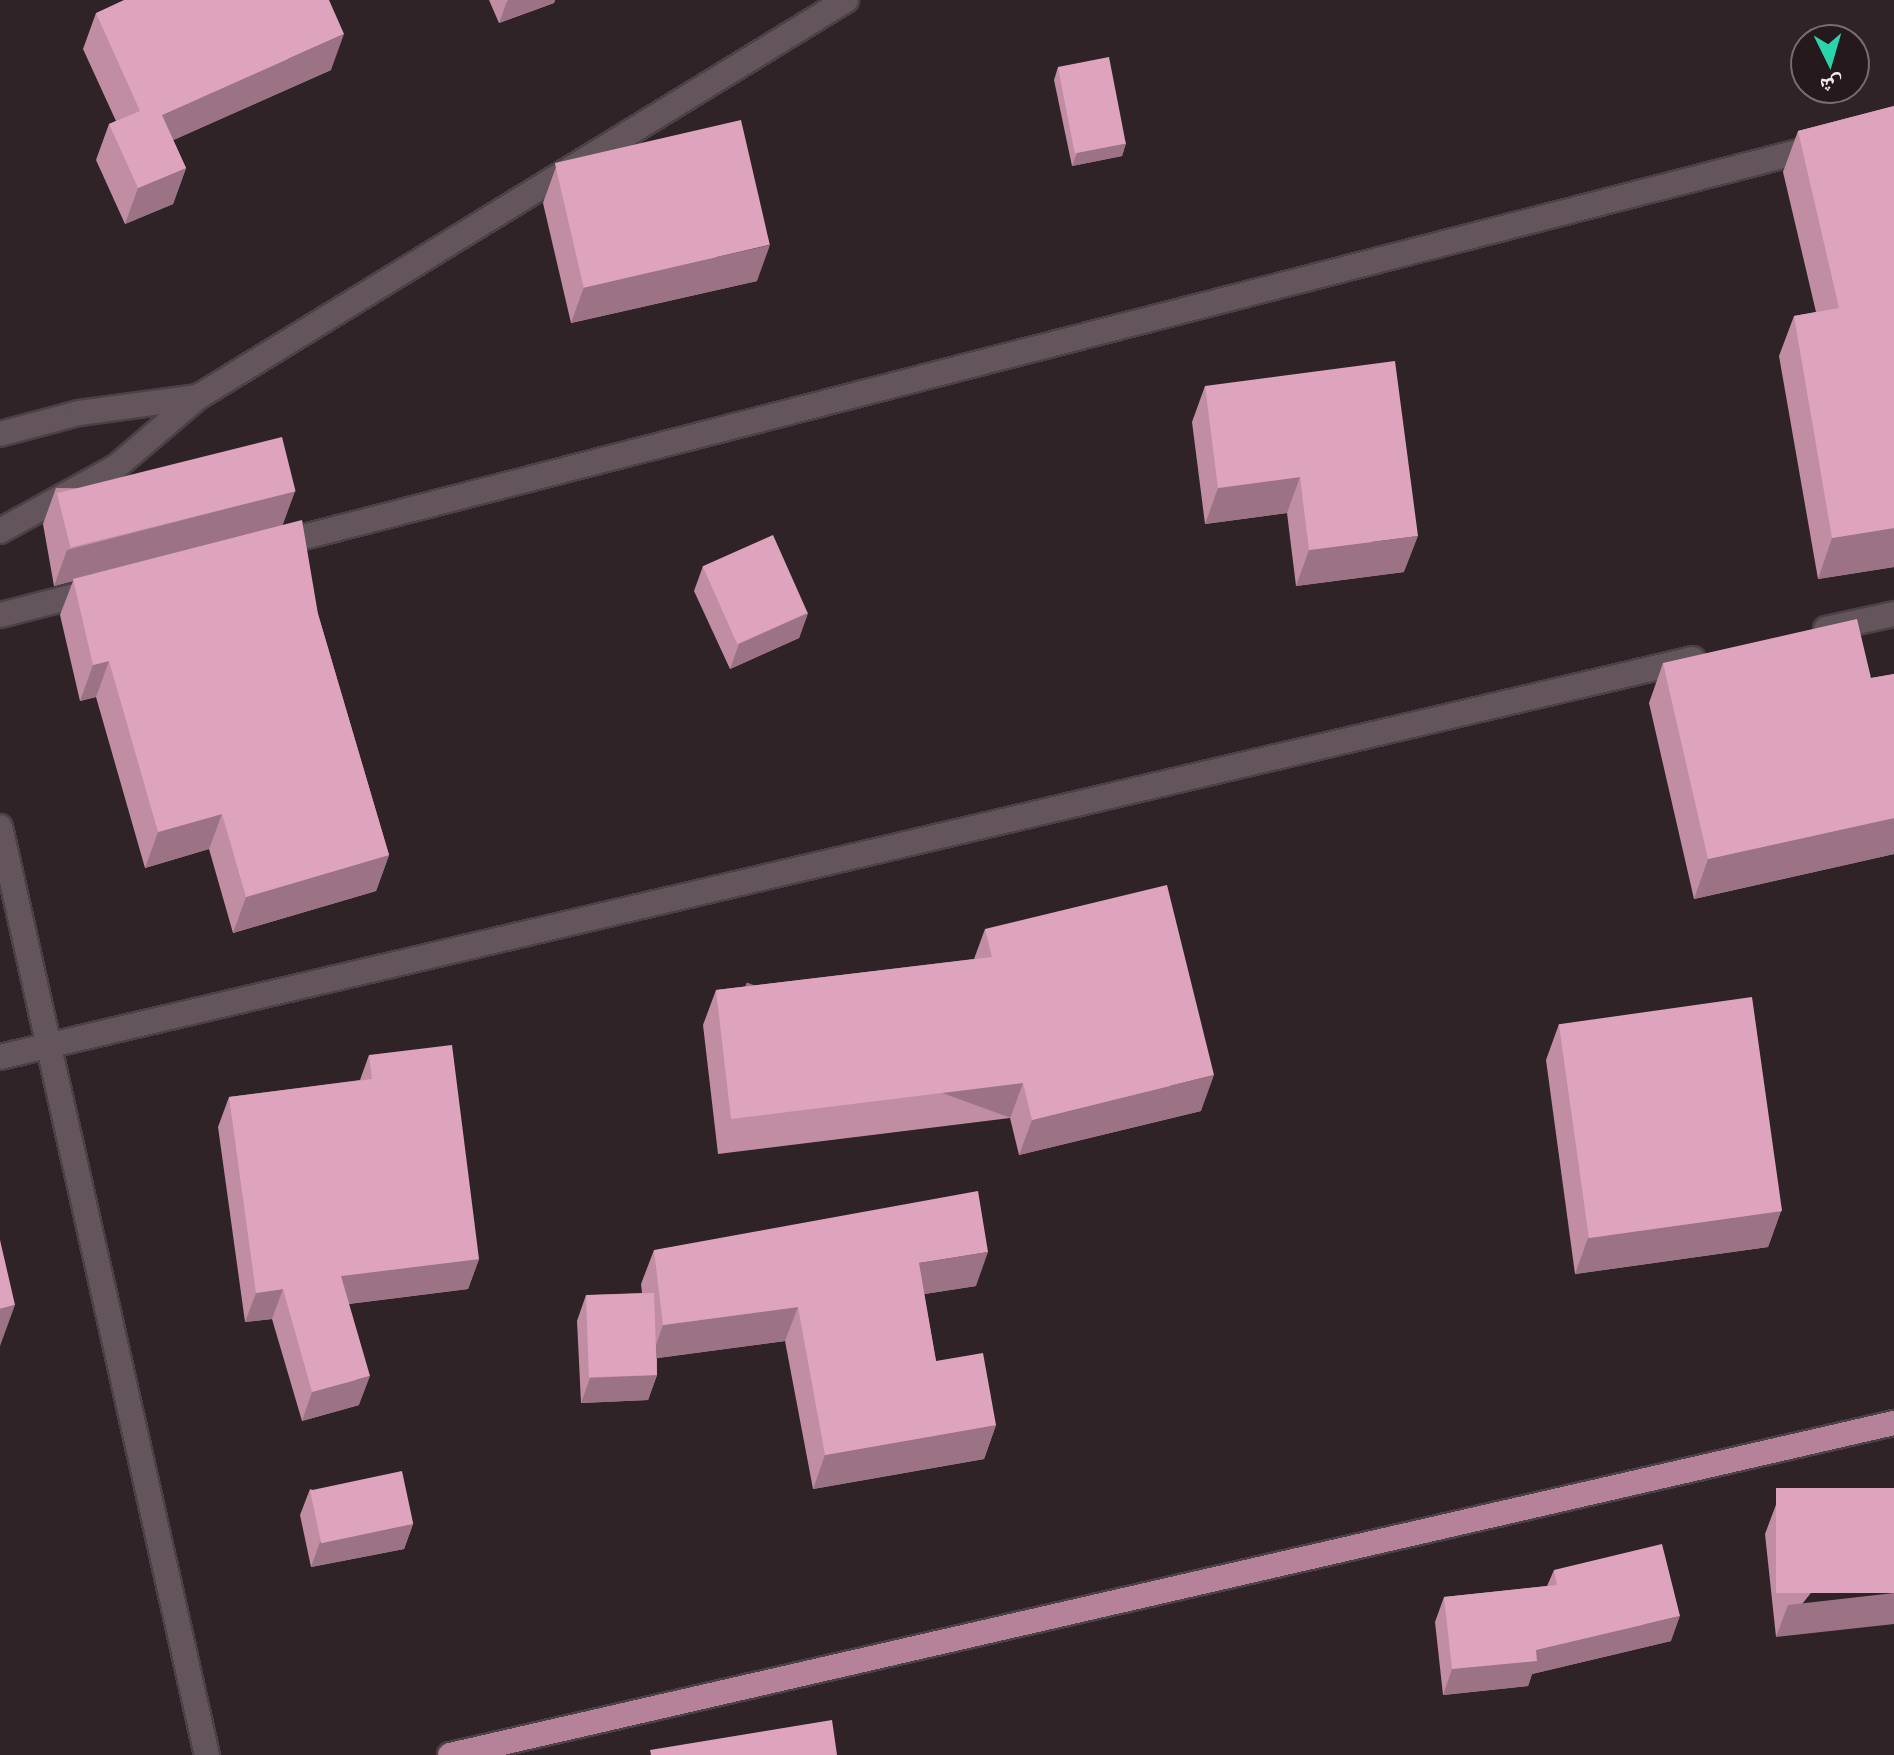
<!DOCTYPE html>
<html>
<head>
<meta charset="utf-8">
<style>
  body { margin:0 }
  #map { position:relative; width:1894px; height:1755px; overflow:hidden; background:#2f2328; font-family:"Golos Text","Noto Naskh Arabic",sans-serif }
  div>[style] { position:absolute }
  .roads { filter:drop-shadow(2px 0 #4b4146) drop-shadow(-2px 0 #4b4146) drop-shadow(0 2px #4b4146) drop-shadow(0 -2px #4b4146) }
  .street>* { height:24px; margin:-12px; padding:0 12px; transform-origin:12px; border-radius:12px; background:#63555b }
  .secondary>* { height:24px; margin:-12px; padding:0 12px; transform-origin:12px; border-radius:12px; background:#63555b }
  .primary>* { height:24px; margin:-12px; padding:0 12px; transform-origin:12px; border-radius:12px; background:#b58299 }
  .wall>* { inset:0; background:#c08da3 }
  .shaded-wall>* { inset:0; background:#9c7384; transform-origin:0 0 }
  .building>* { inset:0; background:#dfa4bd; transform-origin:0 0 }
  span { translate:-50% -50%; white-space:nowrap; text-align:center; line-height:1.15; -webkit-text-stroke:8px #25191e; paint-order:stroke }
  .north { position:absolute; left:1790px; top:24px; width:80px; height:80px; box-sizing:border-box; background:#25191e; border:2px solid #776c70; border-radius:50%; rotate:175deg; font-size:22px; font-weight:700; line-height:32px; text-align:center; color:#f1e9ec }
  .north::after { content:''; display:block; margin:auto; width:28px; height:36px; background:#2bd5ac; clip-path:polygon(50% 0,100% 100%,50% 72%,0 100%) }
</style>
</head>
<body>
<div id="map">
  <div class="roads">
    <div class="street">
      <i style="left:273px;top:545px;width:1595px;rotate:-14.45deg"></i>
      <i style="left:0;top:615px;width:101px;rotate:-14.3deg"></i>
      <i style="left:1826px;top:629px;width:70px;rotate:-12.4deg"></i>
      <i style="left:0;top:1057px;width:1739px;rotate:-13.23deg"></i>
    </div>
    <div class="secondary">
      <i style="left:0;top:434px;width:82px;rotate:-14.9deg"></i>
      <i style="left:79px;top:413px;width:120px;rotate:-7.7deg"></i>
      <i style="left:0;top:531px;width:132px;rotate:-28.9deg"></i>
      <i style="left:116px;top:467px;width:108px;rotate:-40.5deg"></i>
      <i style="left:198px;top:397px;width:760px;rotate:-31.49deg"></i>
      <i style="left:0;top:827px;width:951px;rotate:77.43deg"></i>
    </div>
    <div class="primary">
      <i style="left:450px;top:1755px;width:1482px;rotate:-12.95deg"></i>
    </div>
  </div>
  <div class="wall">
    <i style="clip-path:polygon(489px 0,555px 0,554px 3px,499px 23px)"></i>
    <i style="clip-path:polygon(96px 13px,331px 70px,173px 140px,186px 168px,173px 204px,125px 224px,96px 160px,109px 124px,116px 121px,83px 49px)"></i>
    <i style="clip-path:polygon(1058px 67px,1126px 143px,1122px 156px,1072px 166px,1054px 80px)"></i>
    <i style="clip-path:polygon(1894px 106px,1894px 567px,1818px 579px,1779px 356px,1794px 316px,1816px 312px,1783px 172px,1798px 131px)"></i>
    <i style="clip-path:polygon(556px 167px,757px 281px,571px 323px,543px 203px)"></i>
    <i style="clip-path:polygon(1205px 386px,1404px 572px,1296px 586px,1287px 513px,1205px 524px,1192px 422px)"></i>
    <i style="clip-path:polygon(56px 488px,295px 491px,282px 525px,318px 614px,389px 855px,376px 891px,233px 933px,209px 849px,145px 868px,96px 697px,80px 701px,60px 615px,73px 581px,54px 586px,43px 524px)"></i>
    <i style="clip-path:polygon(703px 566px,808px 613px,799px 638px,730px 669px,694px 591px)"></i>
    <i style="clip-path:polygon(1663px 663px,1871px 678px,1894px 674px,1894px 854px,1694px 899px,1649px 703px)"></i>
    <i style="clip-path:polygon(985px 929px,1201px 1111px,1019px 1155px,1010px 1118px,718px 1154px,703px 1025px,716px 990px,974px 959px)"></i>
    <i style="clip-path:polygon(1559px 1024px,1781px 1211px,1768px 1247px,1575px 1274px,1546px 1060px)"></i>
    <i style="clip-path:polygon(369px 1055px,479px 1259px,468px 1289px,349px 1304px,359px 1405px,302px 1421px,272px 1319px,245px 1322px,218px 1127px,229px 1097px,360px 1080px)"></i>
    <i style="clip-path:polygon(654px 1250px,976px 1286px,924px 1294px,936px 1361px,996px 1425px,984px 1459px,813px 1489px,785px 1341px,657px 1358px,657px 1375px,648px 1400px,581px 1403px,577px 1321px,586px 1295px,642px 1293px,641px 1284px)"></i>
    <i style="clip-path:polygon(1894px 1488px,1776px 1637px,1765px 1534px,1777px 1502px)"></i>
    <i style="clip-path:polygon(310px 1489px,413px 1524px,404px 1549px,311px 1567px,300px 1515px)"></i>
    <i style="clip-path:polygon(1554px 1570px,1671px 1641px,1532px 1674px,1528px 1686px,1443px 1695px,1435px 1622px,1444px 1597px,1547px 1586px)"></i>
  </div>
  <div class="shaded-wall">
    <i style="clip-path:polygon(509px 0,555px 0,554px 3px,499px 23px,507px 1px)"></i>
    <i style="clip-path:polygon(344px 34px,331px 70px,149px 151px,162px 115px)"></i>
    <i style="clip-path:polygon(1126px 143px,1122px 156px,1072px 166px,1077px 153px)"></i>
    <i style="clip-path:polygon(186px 168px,173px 204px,125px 224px,138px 188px)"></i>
    <i style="clip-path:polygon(770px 245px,757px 281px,571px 323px,584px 287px)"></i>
    <i style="clip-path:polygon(1300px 477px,1287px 513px,1205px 524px,1218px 488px)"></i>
    <i style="clip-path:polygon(295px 491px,282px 527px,54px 586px,67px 550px)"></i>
    <i style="clip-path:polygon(1894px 528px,1894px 567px,1818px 579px,1832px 538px)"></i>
    <i style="clip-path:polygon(1418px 536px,1404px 572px,1296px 586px,1309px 550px)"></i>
    <i style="clip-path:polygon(808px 613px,799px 638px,730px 669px,739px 644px)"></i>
    <i style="clip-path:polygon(109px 661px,96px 697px,80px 701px,93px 665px)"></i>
    <i style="clip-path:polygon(222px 814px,209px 849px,145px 868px,158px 832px)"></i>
    <i style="clip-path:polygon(1894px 818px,1894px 854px,1694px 899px,1708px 859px)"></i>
    <i style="clip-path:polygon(389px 855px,376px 891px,233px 933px,246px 897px)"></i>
    <i style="clip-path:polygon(1214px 1075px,1201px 1111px,1019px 1155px,1032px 1120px)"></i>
    <i style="left:1023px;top:1083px;width:37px;height:294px;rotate:110deg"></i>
    <i style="clip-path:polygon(1781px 1211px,1768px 1247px,1575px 1274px,1588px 1238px)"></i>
    <i style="clip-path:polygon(988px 1252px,976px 1286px,906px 1297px,919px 1263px)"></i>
    <i style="clip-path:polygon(479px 1259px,468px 1289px,331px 1306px,341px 1276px)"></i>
    <i style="clip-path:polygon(283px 1289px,272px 1319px,245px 1322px,256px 1293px)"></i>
    <i style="clip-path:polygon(15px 1305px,0 1346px,0 1309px)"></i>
    <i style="clip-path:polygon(798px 1307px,785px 1341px,651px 1359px,663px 1325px)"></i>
    <i style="clip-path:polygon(657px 1375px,648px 1400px,581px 1403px,590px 1378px)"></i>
    <i style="clip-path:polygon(370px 1376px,359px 1405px,302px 1421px,312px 1392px)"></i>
    <i style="clip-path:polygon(996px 1425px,984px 1459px,813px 1489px,825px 1455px)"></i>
    <i style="clip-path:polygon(413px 1524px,404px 1549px,311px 1567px,320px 1542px)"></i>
    <i style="clip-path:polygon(1894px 1593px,1894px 1624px,1776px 1637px,1788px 1605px)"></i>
    <i style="clip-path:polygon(1680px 1616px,1671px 1641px,1532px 1674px,1528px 1686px,1443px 1695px,1452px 1669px)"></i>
  </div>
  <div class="building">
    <i style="clip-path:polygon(124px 0,329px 0,344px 34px,162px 115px,186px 168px,138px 188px,109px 124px,140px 111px,96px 13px)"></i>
    <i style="left:1109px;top:57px;width:88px;height:52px;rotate:79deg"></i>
    <i style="clip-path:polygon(1894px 106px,1894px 528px,1832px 538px,1794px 316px,1839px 308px,1798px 131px)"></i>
    <i style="left:741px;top:120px;width:128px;height:191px;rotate:77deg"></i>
    <i style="clip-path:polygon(1395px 361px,1418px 536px,1309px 550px,1300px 477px,1218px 488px,1205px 386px)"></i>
    <i style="left:282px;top:437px;width:56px;height:232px;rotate:76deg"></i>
    <i style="clip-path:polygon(302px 520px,318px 614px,389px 855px,246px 897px,222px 814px,158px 832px,109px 661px,93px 665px,73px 579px)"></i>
    <i style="left:773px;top:535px;width:85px;height:77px;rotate:66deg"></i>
    <i style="clip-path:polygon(1857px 619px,1871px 678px,1894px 674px,1894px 818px,1708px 859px,1663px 663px)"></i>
    <i style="clip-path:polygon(1167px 885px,1214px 1075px,1032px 1120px,1023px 1083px,731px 1119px,716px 990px,992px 957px,985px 929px)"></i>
    <i style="left:1752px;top:997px;width:216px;height:195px;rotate:82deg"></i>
    <i style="clip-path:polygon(452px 1045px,479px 1259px,341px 1276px,370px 1376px,312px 1392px,283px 1289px,256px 1293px,229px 1097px,372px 1079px,369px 1055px)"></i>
    <i style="clip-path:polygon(978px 1191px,988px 1252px,919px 1263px,936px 1361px,983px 1353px,996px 1425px,825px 1455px,798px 1307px,663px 1325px,654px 1250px)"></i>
    <i style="clip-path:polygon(0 1240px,15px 1305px,0 1309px)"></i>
    <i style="left:654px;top:1293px;width:82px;height:68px;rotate:88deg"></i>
    <i style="left:402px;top:1471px;width:54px;height:94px;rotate:78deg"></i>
    <i style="left:1894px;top:1488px;width:105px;height:118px;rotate:90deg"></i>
    <i style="clip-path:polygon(1662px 1544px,1680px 1616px,1536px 1650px,1537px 1661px,1452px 1669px,1444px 1597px,1557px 1585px,1554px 1570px)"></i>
    <i style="clip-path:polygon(832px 1720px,837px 1755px,651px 1755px,650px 1750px)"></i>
  </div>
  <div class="north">ش</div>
</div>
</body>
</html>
